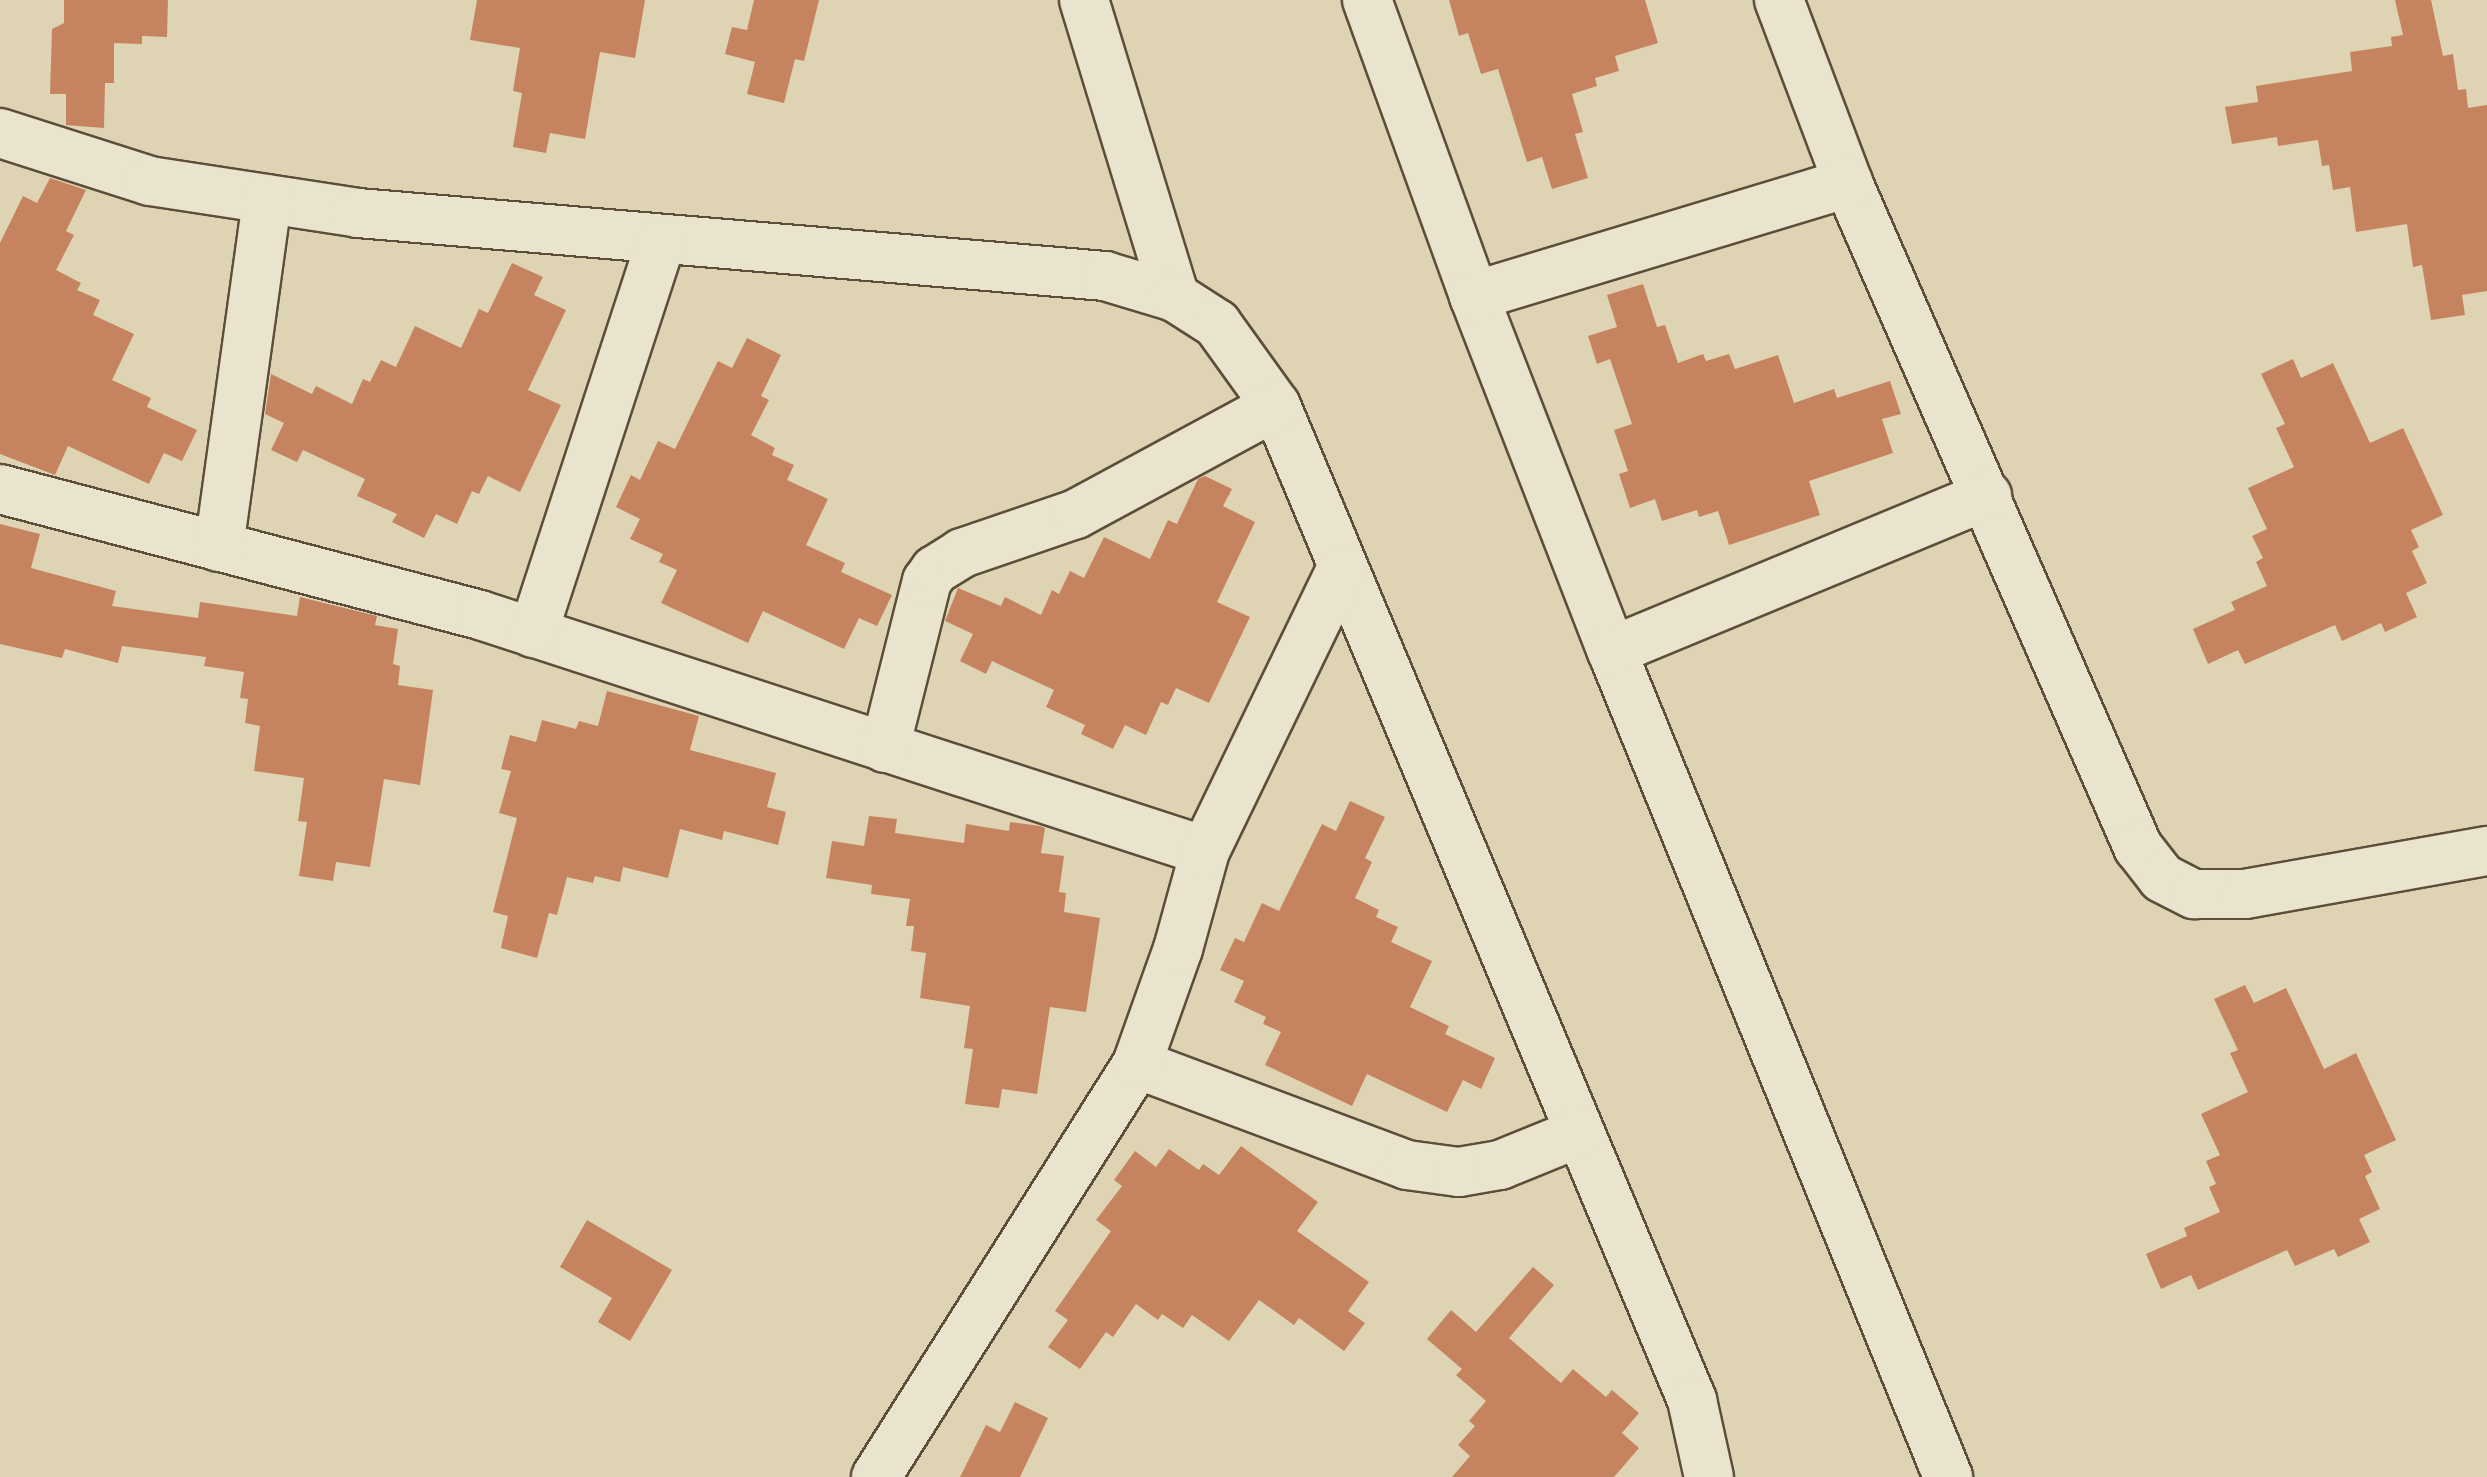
<!DOCTYPE html>
<html>
<head>
<meta charset="utf-8">
<style>
  body { margin:0 }
  #map { position:relative; width:2487px; height:1477px; overflow:hidden; background:#ded4b3; font-family:Alegreya,serif }
  div>[style] { position:absolute }
  .building>* { inset:0; background:#c5845f }
  .roads { filter:drop-shadow(2px 0 #5c4e3a) drop-shadow(-2px 0 #5c4e3a) drop-shadow(0 2px #5c4e3a) drop-shadow(0 -2px #5c4e3a) }
  .minor>* { height:48px; margin:-24px; padding:0 24px; transform-origin:24px; border-radius:24px; background:#eae3ce }
  span { translate:-50% -50%; white-space:nowrap; text-align:center; line-height:1.15; -webkit-text-stroke:8px #eae3ce; paint-order:stroke }
</style>
</head>
<body>
<div id="map">
  <div class="building">
    <i style="clip-path:polygon(64px 0,168px 0,167px 37px,142px 36px,142px 44px,114px 43px,114px 83px,105px 83px,104px 128px,66px 125px,66px 94px,50px 94px,52px 29px,64px 23px)"></i>
    <i style="clip-path:polygon(477px 0,645px 0,635px 58px,600px 52px,585px 139px,550px 133px,546px 153px,513px 147px,522px 93px,513px 91px,520px 48px,470px 40px)"></i>
    <i style="clip-path:polygon(754px 0,819px 0,804px 61px,795px 59px,784px 103px,747px 94px,755px 62px,725px 54px,732px 27px,747px 30px)"></i>
    <i style="clip-path:polygon(1449px 0,1645px 0,1658px 43px,1615px 56px,1619px 71px,1595px 78px,1597px 86px,1572px 94px,1583px 132px,1575px 134px,1588px 178px,1552px 189px,1542px 157px,1527px 162px,1498px 69px,1481px 74px,1468px 33px,1459px 36px)"></i>
    <i style="clip-path:polygon(2395px 0,2431px 0,2443px 56px,2453px 54px,2458px 90px,2466px 89px,2468px 108px,2487px 105px,2487px 291px,2462px 295px,2465px 315px,2431px 320px,2422px 265px,2413px 267px,2407px 224px,2356px 232px,2350px 187px,2333px 190px,2329px 165px,2322px 166px,2318px 140px,2278px 146px,2277px 137px,2232px 144px,2225px 107px,2258px 102px,2256px 86px,2352px 71px,2350px 52px,2392px 46px,2391px 37px,2403px 35px)"></i>
    <i style="clip-path:polygon(50px 178px,86px 190px,66px 231px,74px 235px,56px 270px,81px 283px,77px 290px,100px 300px,93px 315px,134px 334px,112px 380px,151px 398px,147px 407px,197px 430px,182px 461px,164px 453px,149px 484px,68px 446px,55px 475px,0 454px,0 243px,23px 196px,37px 203px)"></i>
    <i style="clip-path:polygon(512px 263px,543px 277px,534px 295px,566px 310px,528px 390px,561px 405px,520px 492px,488px 476px,479px 494px,472px 491px,457px 524px,436px 514px,424px 538px,392px 522px,397px 514px,357px 496px,365px 479px,303px 450px,297px 462px,271px 450px,284px 423px,265px 414px,271px 374px,312px 394px,316px 386px,352px 404px,363px 379px,370px 382px,381px 360px,396px 367px,415px 326px,461px 348px,479px 309px,488px 313px)"></i>
    <i style="clip-path:polygon(1643px 284px,1657px 327px,1665px 325px,1678px 363px,1703px 354px,1706px 361px,1729px 354px,1735px 369px,1778px 355px,1794px 403px,1834px 389px,1837px 398px,1890px 381px,1901px 414px,1882px 419px,1893px 453px,1809px 481px,1820px 515px,1729px 545px,1718px 511px,1699px 517px,1697px 510px,1662px 521px,1655px 499px,1630px 508px,1619px 474px,1628px 471px,1614px 430px,1632px 424px,1610px 359px,1597px 364px,1588px 336px,1617px 327px,1607px 295px)"></i>
    <i style="clip-path:polygon(747px 338px,781px 355px,761px 396px,769px 400px,751px 435px,775px 448px,772px 455px,794px 465px,787px 480px,828px 499px,806px 545px,845px 563px,841px 572px,892px 595px,877px 626px,859px 618px,844px 649px,763px 611px,748px 643px,661px 603px,677px 570px,659px 562px,663px 554px,630px 539px,640px 519px,616px 507px,631px 475px,640px 480px,658px 441px,675px 449px,718px 361px,732px 368px)"></i>
    <i style="clip-path:polygon(2293px 359px,2301px 378px,2333px 363px,2370px 443px,2403px 428px,2443px 515px,2411px 530px,2419px 547px,2412px 551px,2427px 583px,2406px 593px,2417px 617px,2385px 632px,2381px 623px,2342px 641px,2335px 625px,2245px 664px,2238px 650px,2208px 664px,2193px 629px,2235px 610px,2231px 602px,2267px 586px,2256px 562px,2263px 558px,2252px 536px,2267px 529px,2248px 488px,2294px 467px,2276px 428px,2285px 424px,2261px 374px)"></i>
    <i style="clip-path:polygon(1205px 476px,1232px 489px,1223px 506px,1255px 522px,1217px 602px,1250px 617px,1209px 703px,1176px 688px,1168px 705px,1161px 702px,1146px 735px,1125px 725px,1113px 749px,1081px 734px,1085px 725px,1046px 707px,1054px 690px,992px 661px,986px 674px,960px 661px,973px 634px,945px 621px,958px 588px,1001px 606px,1005px 597px,1041px 615px,1052px 590px,1059px 594px,1070px 571px,1084px 578px,1104px 537px,1150px 559px,1168px 520px,1177px 524px,1198px 479px)"></i>
    <i style="clip-path:polygon(0 524px,40px 534px,31px 568px,116px 591px,112px 606px,198px 618px,200px 602px,297px 616px,300px 597px,377px 616px,375px 625px,398px 629px,393px 664px,400px 666px,398px 685px,433px 690px,420px 785px,384px 779px,370px 867px,336px 862px,333px 881px,299px 876px,307px 822px,298px 821px,304px 778px,254px 771px,260px 726px,245px 723px,248px 699px,240px 698px,244px 672px,204px 666px,206px 657px,122px 646px,118px 663px,65px 649px,62px 658px,0 644px)"></i>
    <i style="clip-path:polygon(607px 691px,699px 716px,690px 750px,776px 773px,767px 807px,786px 812px,778px 845px,724px 831px,722px 840px,680px 829px,668px 878px,623px 867px,620px 882px,595px 876px,593px 883px,567px 877px,557px 915px,549px 913px,537px 958px,501px 948px,508px 916px,493px 912px,517px 818px,499px 813px,511px 771px,501px 769px,510px 735px,536px 742px,542px 720px,576px 729px,579px 721px,598px 726px)"></i>
    <i style="clip-path:polygon(1350px 801px,1385px 817px,1365px 858px,1372px 862px,1355px 898px,1379px 910px,1376px 917px,1398px 927px,1391px 942px,1432px 961px,1410px 1007px,1449px 1026px,1445px 1034px,1495px 1058px,1481px 1089px,1463px 1080px,1447px 1112px,1367px 1074px,1352px 1106px,1265px 1065px,1281px 1032px,1263px 1024px,1266px 1017px,1234px 1002px,1244px 981px,1220px 970px,1235px 938px,1244px 942px,1262px 903px,1279px 911px,1322px 824px,1336px 831px)"></i>
    <i style="clip-path:polygon(869px 816px,897px 819px,895px 833px,964px 843px,966px 824px,1009px 831px,1010px 822px,1040px 826px,1045px 828px,1041px 853px,1064px 856px,1059px 892px,1066px 893px,1064px 912px,1100px 918px,1086px 1012px,1050px 1007px,1037px 1094px,1002px 1089px,999px 1108px,965px 1104px,973px 1049px,964px 1048px,970px 1006px,920px 998px,926px 953px,911px 951px,914px 926px,906px 926px,910px 899px,871px 894px,872px 885px,826px 878px,832px 841px,864px 846px)"></i>
    <i style="clip-path:polygon(2245px 985px,2254px 1003px,2286px 988px,2324px 1069px,2356px 1053px,2396px 1140px,2364px 1155px,2372px 1172px,2365px 1176px,2380px 1209px,2359px 1219px,2370px 1242px,2338px 1257px,2334px 1249px,2295px 1266px,2287px 1250px,2198px 1290px,2191px 1275px,2161px 1289px,2146px 1254px,2187px 1236px,2184px 1228px,2220px 1212px,2209px 1187px,2216px 1184px,2206px 1161px,2220px 1155px,2201px 1114px,2248px 1092px,2230px 1053px,2238px 1050px,2214px 999px)"></i>
    <i style="clip-path:polygon(1241px 1146px,1318px 1202px,1297px 1231px,1369px 1282px,1348px 1311px,1365px 1323px,1344px 1351px,1299px 1318px,1294px 1325px,1259px 1300px,1229px 1341px,1192px 1315px,1183px 1328px,1162px 1314px,1158px 1320px,1136px 1304px,1113px 1337px,1106px 1332px,1080px 1369px,1048px 1347px,1068px 1320px,1055px 1311px,1111px 1231px,1096px 1220px,1122px 1186px,1114px 1180px,1135px 1151px,1156px 1167px,1169px 1149px,1199px 1170px,1203px 1164px,1219px 1175px)"></i>
    <i style="clip-path:polygon(587px 1220px,672px 1270px,630px 1341px,598px 1322px,612px 1298px,560px 1267px)"></i>
    <i style="clip-path:polygon(1533px 1267px,1554px 1285px,1509px 1338px,1561px 1383px,1573px 1369px,1606px 1397px,1612px 1390px,1639px 1413px,1622px 1433px,1639px 1448px,1614px 1477px,1452px 1477px,1470px 1456px,1458px 1445px,1475px 1426px,1469px 1421px,1486px 1401px,1456px 1375px,1462px 1369px,1427px 1339px,1451px 1310px,1476px 1332px)"></i>
    <i style="clip-path:polygon(1015px 1402px,1048px 1418px,1020px 1477px,960px 1477px,986px 1425px,1000px 1432px)"></i>
  </div>
  <div class="roads">
    <div class="minor">
      <i style="left:1084px;top:0;width:311px;rotate:73deg"></i>
      <i style="left:1367px;top:0;width:315px;rotate:70.1deg"></i>
      <i style="left:1474px;top:296px;width:381px;rotate:68.8deg"></i>
      <i style="left:1612px;top:651px;width:892px;rotate:67.86deg"></i>
      <i style="left:1779px;top:0;width:196px;rotate:69.3deg"></i>
      <i style="left:1848px;top:183px;width:725px;rotate:66.41deg"></i>
      <i style="left:2138px;top:847px;width:39px;rotate:52deg"></i>
      <i style="left:2162px;top:878px;width:36px;rotate:27deg"></i>
      <i style="left:2194px;top:894px;width:51px"></i>
      <i style="left:2245px;top:894px;width:246px;rotate:-10.1deg"></i>
      <i style="left:0;top:133px;width:157px;rotate:17.7deg"></i>
      <i style="left:150px;top:181px;width:210px;rotate:8.7deg"></i>
      <i style="left:358px;top:213px;width:750px;rotate:4.82deg"></i>
      <i style="left:1105px;top:276px;width:73px;rotate:16.7deg"></i>
      <i style="left:1175px;top:297px;width:50px;rotate:32.7deg"></i>
      <i style="left:1217px;top:324px;width:101px;rotate:54.3deg"></i>
      <i style="left:1276px;top:406px;width:1078px;rotate:67.29deg"></i>
      <i style="left:1692px;top:1400px;width:79px;rotate:77.6deg"></i>
      <i style="left:1474px;top:296px;width:391px;rotate:-16.8deg"></i>
      <i style="left:0;top:489px;width:496px;rotate:14.7deg"></i>
      <i style="left:480px;top:615px;width:762px;rotate:18.03deg"></i>
      <i style="left:219px;top:547px;width:351px;rotate:-82.1deg"></i>
      <i style="left:533px;top:633px;width:411px;rotate:-71.9deg"></i>
      <i style="left:1612px;top:651px;width:406px;rotate:-22.5deg"></i>
      <i style="left:885px;top:748px;width:172px;rotate:-75.9deg"></i>
      <i style="left:927px;top:581px;width:14px;rotate:-54deg"></i>
      <i style="left:935px;top:570px;width:32px;rotate:-32deg"></i>
      <i style="left:962px;top:553px;width:120px;rotate:-18.9deg"></i>
      <i style="left:1076px;top:514px;width:227px;rotate:-28.4deg"></i>
      <i style="left:1137px;top:1064px;width:288px;rotate:20.5deg"></i>
      <i style="left:1407px;top:1165px;width:52px;rotate:7.7deg"></i>
      <i style="left:1459px;top:1172px;width:42px;rotate:-9.7deg"></i>
      <i style="left:1500px;top:1165px;width:85px;rotate:-22.1deg"></i>
      <i style="left:876px;top:1477px;width:489px;rotate:-57.7deg"></i>
      <i style="left:1137px;top:1064px;width:122px;rotate:-70.4deg"></i>
      <i style="left:1178px;top:949px;width:102px;rotate:-74.6deg"></i>
      <i style="left:1205px;top:851px;width:312px;rotate:-64.2deg"></i>
    </div>
  </div>
</div>
</body>
</html>
